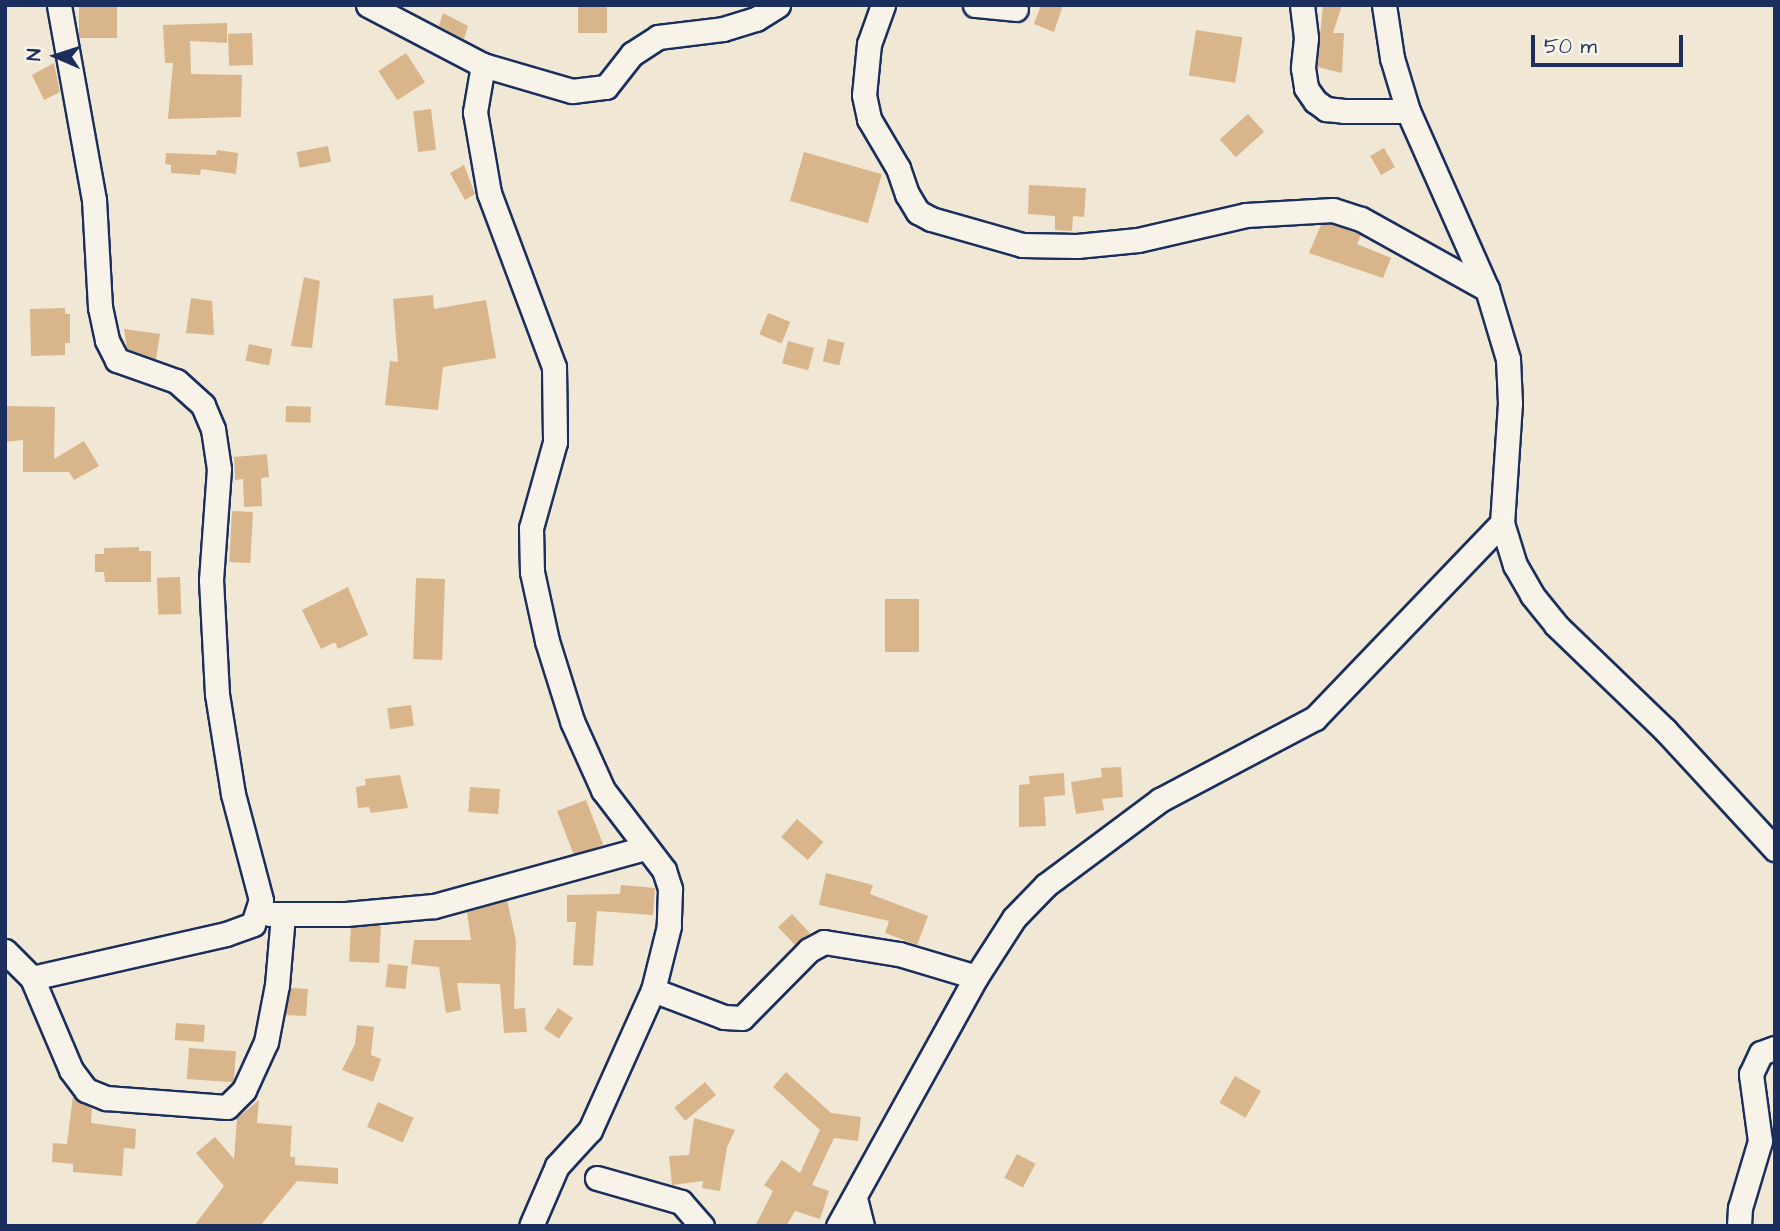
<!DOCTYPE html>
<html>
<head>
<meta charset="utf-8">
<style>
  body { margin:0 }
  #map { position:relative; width:1780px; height:1231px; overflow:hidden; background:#f1e7d5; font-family:"Architects Daughter",sans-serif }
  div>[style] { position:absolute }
  .building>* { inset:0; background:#d8b58a; transform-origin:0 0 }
  .roads { filter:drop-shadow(2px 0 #1b2f5e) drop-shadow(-2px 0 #1b2f5e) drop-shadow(0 2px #1b2f5e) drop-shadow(0 -2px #1b2f5e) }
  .street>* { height:23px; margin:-11.5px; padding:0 11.5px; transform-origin:11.5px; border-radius:11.5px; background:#f7f3e8 }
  span { translate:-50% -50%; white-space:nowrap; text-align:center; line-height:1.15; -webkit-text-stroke:5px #f7f3e8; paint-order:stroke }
  .frame { position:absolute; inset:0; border:7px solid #1b2f5e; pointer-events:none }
  .north { position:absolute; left:21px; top:21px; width:70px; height:70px; -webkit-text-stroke:5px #f7f3e8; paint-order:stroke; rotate:273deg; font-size:19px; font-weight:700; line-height:28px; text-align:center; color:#1b2f5e }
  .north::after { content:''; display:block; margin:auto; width:24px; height:32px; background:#1b2f5e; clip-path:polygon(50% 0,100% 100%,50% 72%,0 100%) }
  .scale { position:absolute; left:1531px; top:35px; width:152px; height:32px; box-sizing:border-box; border:4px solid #1b2f5e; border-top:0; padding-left:9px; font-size:21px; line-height:24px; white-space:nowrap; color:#1b2f5e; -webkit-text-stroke:5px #f7f3e8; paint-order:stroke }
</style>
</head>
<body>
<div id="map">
  <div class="building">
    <i style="left:79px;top:5px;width:38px;height:33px"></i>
    <i style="left:578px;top:5px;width:29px;height:28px"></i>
    <i style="clip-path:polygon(1041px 5px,1063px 5px,1054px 32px,1034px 24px)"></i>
    <i style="clip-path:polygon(1323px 5px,1342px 5px,1333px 33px,1344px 33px,1342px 73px,1317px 67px)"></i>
    <i style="clip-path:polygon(443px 13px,468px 26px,464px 39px,439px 26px)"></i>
    <i style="clip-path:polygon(227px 23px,227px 43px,190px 41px,191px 74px,242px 75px,241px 117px,168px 119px,173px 63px,165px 63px,163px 25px)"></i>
    <i style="left:1196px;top:30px;width:47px;height:46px;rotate:9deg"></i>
    <i style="left:252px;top:33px;width:32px;height:24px;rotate:88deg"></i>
    <i style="left:406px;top:53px;width:35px;height:33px;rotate:57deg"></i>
    <i style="clip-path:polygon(54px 63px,60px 92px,44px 100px,32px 75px)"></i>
    <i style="left:431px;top:109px;width:41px;height:18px;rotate:83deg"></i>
    <i style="left:1248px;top:114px;width:24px;height:38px;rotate:48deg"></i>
    <i style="left:328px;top:146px;width:16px;height:32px;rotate:79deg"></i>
    <i style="left:1384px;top:148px;width:22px;height:16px;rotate:60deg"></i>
    <i style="clip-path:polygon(217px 150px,238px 153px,236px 174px,201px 169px,200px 175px,171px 173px,171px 165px,165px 164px,166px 153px,216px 155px)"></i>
    <i style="left:804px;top:152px;width:81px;height:51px;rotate:16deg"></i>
    <i style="clip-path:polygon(464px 165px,475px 194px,465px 200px,450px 173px)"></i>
    <i style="clip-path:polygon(1029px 185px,1086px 188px,1084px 217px,1073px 216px,1072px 231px,1055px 230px,1055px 216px,1028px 214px)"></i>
    <i style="clip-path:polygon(1331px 224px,1361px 235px,1357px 244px,1391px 258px,1383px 278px,1309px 253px,1321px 225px)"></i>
    <i style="clip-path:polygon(304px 277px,320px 281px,312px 348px,291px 346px)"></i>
    <i style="clip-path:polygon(433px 295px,434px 309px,486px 300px,496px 358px,443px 367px,438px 410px,385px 405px,390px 361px,398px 362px,393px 299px)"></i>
    <i style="clip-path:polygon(191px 298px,212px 301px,214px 335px,186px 333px)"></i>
    <i style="clip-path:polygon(65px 308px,65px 314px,70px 314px,70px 343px,65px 343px,65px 355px,31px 356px,30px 309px)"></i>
    <i style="left:768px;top:313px;width:24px;height:23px;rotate:22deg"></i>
    <i style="clip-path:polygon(124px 329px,160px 334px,156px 359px,127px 349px)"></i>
    <i style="left:828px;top:339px;width:17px;height:23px;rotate:13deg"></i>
    <i style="left:788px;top:341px;width:27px;height:23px;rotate:15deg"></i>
    <i style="left:249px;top:344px;width:24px;height:17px;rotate:12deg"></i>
    <i style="clip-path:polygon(5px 406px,55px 407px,54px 459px,84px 441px,99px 466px,74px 480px,69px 472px,23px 472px,23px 440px,5px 442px)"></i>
    <i style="left:286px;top:406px;width:25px;height:16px;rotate:2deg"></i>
    <i style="clip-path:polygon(267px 454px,269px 477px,261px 478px,262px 506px,244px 507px,243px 479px,235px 480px,234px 457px)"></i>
    <i style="left:232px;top:511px;width:21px;height:51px;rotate:3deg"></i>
    <i style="clip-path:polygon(139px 547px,139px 551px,151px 551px,151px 582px,105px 582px,104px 572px,95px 572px,95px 554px,104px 554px,104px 548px)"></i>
    <i style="left:180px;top:577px;width:37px;height:23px;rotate:88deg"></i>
    <i style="left:416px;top:578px;width:29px;height:81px;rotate:2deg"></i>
    <i style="clip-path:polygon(348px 587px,368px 635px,338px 649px,335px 642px,321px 649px,302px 610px)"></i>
    <i style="left:885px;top:599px;width:34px;height:53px"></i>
    <i style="left:411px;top:705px;width:21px;height:24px;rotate:82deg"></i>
    <i style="clip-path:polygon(1121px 767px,1123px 797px,1102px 799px,1104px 810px,1076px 814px,1071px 782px,1102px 777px,1101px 768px)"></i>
    <i style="clip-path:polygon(1064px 773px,1065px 795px,1044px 797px,1046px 826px,1019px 827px,1019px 785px,1030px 784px,1029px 776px)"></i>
    <i style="clip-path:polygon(400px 775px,408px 808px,371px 813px,369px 807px,358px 808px,356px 787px,366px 785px,365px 779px)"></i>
    <i style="left:470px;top:787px;width:30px;height:25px;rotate:4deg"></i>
    <i style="left:586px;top:800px;width:48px;height:31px;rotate:69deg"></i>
    <i style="left:797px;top:819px;width:35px;height:24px;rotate:41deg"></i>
    <i style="clip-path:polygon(826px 873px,873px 885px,870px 894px,928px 916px,917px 945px,885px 933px,889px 921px,819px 905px)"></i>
    <i style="clip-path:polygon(621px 885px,655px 888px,653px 915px,597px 911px,593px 966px,573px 965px,576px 922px,567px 922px,567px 895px,620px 894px)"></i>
    <i style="clip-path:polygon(507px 900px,516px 941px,514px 1009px,525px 1008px,527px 1032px,504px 1033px,500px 984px,457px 983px,461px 1010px,446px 1013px,439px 967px,411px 964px,414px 940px,471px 940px,467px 912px)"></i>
    <i style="left:792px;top:914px;width:26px;height:19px;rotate:47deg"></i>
    <i style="left:381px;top:926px;width:37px;height:30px;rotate:93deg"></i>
    <i style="left:388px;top:964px;width:20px;height:23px;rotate:6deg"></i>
    <i style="clip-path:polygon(291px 988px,308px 989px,306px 1016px,285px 1015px)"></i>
    <i style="left:558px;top:1008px;width:18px;height:25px;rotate:34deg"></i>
    <i style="left:176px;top:1023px;width:29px;height:17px;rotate:4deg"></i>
    <i style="clip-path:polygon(357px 1025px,374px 1027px,371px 1055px,381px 1059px,373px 1082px,342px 1070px,355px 1044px)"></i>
    <i style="left:189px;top:1048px;width:47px;height:31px;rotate:4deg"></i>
    <i style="clip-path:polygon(786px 1072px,831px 1113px,861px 1117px,858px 1141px,834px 1138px,812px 1185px,829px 1191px,820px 1219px,795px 1211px,786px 1226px,755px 1226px,773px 1191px,764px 1185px,782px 1160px,800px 1173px,820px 1130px,773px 1087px)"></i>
    <i style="left:1235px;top:1076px;width:30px;height:31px;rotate:30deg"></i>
    <i style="left:705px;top:1082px;width:17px;height:40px;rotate:50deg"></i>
    <i style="clip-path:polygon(73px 1096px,92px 1109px,91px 1123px,136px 1129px,135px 1149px,124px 1148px,122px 1176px,73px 1172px,73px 1164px,52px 1162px,53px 1143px,67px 1144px)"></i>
    <i style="clip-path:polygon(259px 1100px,257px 1123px,292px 1126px,290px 1157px,295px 1157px,295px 1165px,338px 1168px,338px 1184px,297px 1181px,260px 1226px,194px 1226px,224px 1186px,196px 1153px,215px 1137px,234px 1159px,237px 1118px)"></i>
    <i style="left:378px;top:1102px;width:39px;height:27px;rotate:24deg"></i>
    <i style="clip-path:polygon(694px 1118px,735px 1130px,727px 1147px,720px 1191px,702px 1188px,703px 1181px,672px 1185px,669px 1156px,689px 1155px)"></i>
    <i style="left:1017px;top:1154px;width:21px;height:27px;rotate:28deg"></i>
  </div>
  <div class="roads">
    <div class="street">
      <i style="left:368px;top:5px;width:130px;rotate:27.6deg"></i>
      <i style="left:483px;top:65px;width:93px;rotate:16.3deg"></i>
      <i style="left:572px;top:91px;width:34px;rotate:-7deg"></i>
      <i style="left:606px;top:87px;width:42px;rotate:-51.8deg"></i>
      <i style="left:632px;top:54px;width:31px;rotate:-33deg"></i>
      <i style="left:658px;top:37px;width:65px;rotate:-7deg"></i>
      <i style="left:723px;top:29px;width:34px;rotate:-17deg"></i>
      <i style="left:756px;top:19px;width:26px;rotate:-32deg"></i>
      <i style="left:883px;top:5px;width:41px;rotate:109.7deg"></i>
      <i style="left:869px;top:44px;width:51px;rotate:95.6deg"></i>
      <i style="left:864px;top:95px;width:25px;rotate:78deg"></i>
      <i style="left:869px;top:119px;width:57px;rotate:59.4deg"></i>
      <i style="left:898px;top:168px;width:28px;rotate:71deg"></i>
      <i style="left:907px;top:194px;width:21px;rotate:59deg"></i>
      <i style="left:918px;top:212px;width:15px;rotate:28deg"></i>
      <i style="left:931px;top:219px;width:95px;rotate:15.9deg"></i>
      <i style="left:1022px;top:245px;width:55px;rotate:1deg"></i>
      <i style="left:1077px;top:246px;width:61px;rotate:-5.6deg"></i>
      <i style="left:1138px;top:240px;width:111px;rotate:-13deg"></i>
      <i style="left:1246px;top:215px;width:87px;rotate:-3.3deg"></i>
      <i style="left:1333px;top:210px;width:29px;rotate:18deg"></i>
      <i style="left:1361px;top:219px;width:144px;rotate:29.1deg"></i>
      <i style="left:975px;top:5px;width:41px;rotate:5.6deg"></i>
      <i style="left:1302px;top:5px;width:33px;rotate:83deg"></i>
      <i style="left:1306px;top:38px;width:30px;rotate:96deg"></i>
      <i style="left:1303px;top:68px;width:20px;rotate:81deg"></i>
      <i style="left:1306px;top:88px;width:16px;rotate:55deg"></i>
      <i style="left:1315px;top:101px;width:14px;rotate:36deg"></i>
      <i style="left:1326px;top:109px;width:18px;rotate:6deg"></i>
      <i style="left:1344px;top:111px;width:64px"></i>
      <i style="left:1384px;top:5px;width:54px;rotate:81.4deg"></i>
      <i style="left:1392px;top:58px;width:55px;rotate:73.2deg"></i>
      <i style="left:1408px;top:111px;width:195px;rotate:66.1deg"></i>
      <i style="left:1487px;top:289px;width:73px;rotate:73.3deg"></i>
      <i style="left:1508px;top:359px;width:44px;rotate:87.4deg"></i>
      <i style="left:1510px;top:403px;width:120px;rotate:93.8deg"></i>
      <i style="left:1502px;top:523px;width:44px;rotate:72.8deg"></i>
      <i style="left:1515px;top:565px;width:34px;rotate:60deg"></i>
      <i style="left:1532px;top:595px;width:38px;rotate:51deg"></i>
      <i style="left:1556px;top:625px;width:151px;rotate:43.9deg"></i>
      <i style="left:1665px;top:730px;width:162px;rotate:47.3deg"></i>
      <i style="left:483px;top:65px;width:48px;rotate:99.7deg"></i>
      <i style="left:475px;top:112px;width:82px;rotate:80.2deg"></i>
      <i style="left:489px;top:193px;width:186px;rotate:69.5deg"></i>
      <i style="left:554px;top:367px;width:75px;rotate:89.2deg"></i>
      <i style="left:555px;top:442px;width:89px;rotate:105.6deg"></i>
      <i style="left:531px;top:528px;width:44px;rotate:88.7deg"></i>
      <i style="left:532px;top:572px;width:71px;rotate:77.7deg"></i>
      <i style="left:547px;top:641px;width:84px;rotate:72.6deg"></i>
      <i style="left:572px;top:721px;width:76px;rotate:65.8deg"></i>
      <i style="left:603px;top:790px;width:101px;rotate:52.7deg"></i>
      <i style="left:664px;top:870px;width:20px;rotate:72deg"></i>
      <i style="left:670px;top:889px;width:37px;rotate:92deg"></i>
      <i style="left:669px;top:926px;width:66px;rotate:104deg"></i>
      <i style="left:653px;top:990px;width:154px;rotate:114.2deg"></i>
      <i style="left:590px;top:1130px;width:49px;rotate:132.5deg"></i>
      <i style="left:557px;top:1166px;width:65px;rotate:113.4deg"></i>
      <i style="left:270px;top:914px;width:76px"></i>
      <i style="left:346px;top:914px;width:88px;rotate:-5.2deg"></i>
      <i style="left:434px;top:906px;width:219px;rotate:-15.4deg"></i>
      <i style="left:5px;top:951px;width:38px;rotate:45deg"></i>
      <i style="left:32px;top:978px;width:100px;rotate:67deg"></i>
      <i style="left:71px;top:1070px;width:25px;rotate:53deg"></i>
      <i style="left:86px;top:1090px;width:22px;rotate:22deg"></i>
      <i style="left:106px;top:1098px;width:121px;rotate:4.3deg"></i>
      <i style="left:227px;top:1107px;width:24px;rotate:-45deg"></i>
      <i style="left:244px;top:1090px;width:53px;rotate:-65.4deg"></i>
      <i style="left:266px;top:1042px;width:58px;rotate:-79.1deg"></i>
      <i style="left:277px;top:985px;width:70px;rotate:-85.1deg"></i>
      <i style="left:32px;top:978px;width:199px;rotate:-12.8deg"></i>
      <i style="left:226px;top:934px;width:29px;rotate:-20deg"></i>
      <i style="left:253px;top:924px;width:25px;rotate:-72deg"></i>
      <i style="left:261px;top:900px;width:110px;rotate:-104.8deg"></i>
      <i style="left:233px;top:794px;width:101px;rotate:-99.1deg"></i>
      <i style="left:217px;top:694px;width:114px;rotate:-93deg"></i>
      <i style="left:211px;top:580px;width:111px;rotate:-85.9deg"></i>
      <i style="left:219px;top:469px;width:40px;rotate:-98.5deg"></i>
      <i style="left:213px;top:429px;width:26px;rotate:-113deg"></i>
      <i style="left:203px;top:405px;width:36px;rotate:-138deg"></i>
      <i style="left:176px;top:381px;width:63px;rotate:-160.4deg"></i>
      <i style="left:117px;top:360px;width:22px;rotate:-117deg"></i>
      <i style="left:107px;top:340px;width:34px;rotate:-102deg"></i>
      <i style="left:100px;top:307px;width:107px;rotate:-93.2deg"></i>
      <i style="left:94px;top:200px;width:198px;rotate:-100.2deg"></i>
      <i style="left:653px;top:990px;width:76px;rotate:20.8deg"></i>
      <i style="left:724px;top:1017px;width:18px;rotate:3deg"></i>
      <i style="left:742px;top:1018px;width:95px;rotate:-45.4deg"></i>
      <i style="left:809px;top:950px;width:17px;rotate:-28deg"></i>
      <i style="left:824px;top:942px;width:76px;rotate:9.1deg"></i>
      <i style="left:899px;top:954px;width:80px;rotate:16.6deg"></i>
      <i style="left:597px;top:1178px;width:87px;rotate:15.9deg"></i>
      <i style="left:681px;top:1202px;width:32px;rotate:49deg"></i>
      <i style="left:855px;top:1198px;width:29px;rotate:76deg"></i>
      <i style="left:838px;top:1226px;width:285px;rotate:-61deg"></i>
      <i style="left:976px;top:977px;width:70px;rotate:-57.2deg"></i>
      <i style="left:1014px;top:918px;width:46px;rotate:-45.9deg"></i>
      <i style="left:1046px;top:885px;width:142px;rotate:-36.7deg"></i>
      <i style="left:1160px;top:800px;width:175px;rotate:-27.9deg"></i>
      <i style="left:1315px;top:718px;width:270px;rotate:-46.2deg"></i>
      <i style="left:1739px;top:1226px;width:18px;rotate:-87deg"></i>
      <i style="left:1740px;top:1208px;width:70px;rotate:-73.4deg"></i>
      <i style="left:1760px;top:1141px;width:68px;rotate:-97.7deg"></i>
      <i style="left:1751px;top:1074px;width:23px;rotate:-65deg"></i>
      <i style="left:1761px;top:1053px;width:15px;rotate:-20deg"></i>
    </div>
  </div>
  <div class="frame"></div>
  <div class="north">N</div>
  <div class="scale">50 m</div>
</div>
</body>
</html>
